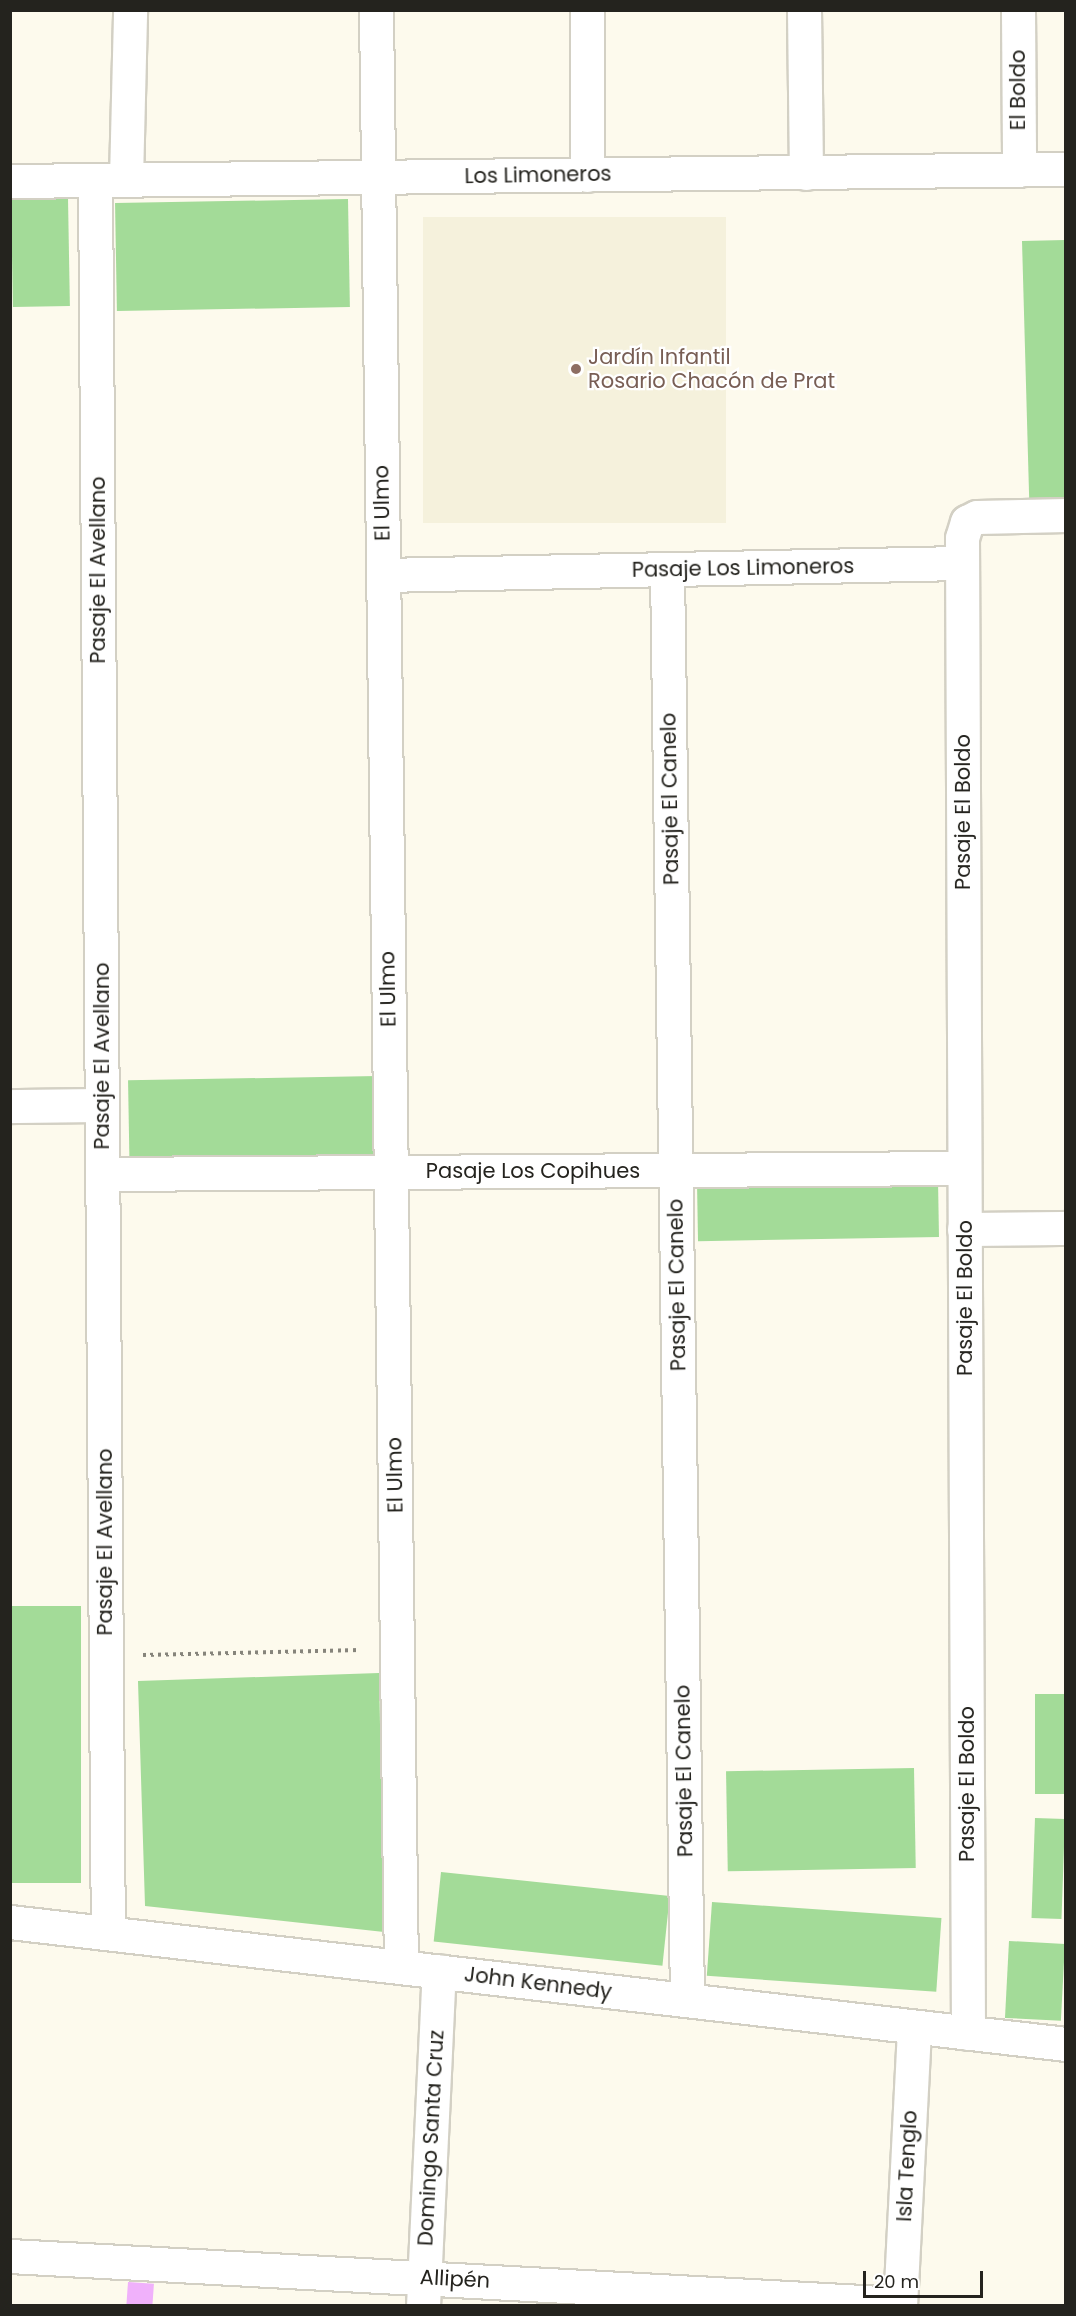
<!DOCTYPE html>
<html>
<head>
<meta charset="utf-8">
<style>
  body { margin:0 }
  #map { position:relative; width:1076px; height:2316px; overflow:hidden; background:#fdfaed; font-family:Poppins,sans-serif }
  div>[style] { position:absolute }
  .built>* { inset:0; background:#f5f1dc; transform-origin:0 0 }
  .green>* { inset:0; background:#a3db98; transform-origin:0 0 }
  .building>* { inset:0; background:#f0b1fb; transform-origin:0 0 }
  .path>* { height:4px; margin-top:-2px; transform-origin:0; background:repeating-linear-gradient(90deg,#86847b 0 3px,transparent 0 7.5px) }
  .roads { filter:drop-shadow(2px 0 #d3d0c4) drop-shadow(-2px 0 #d3d0c4) drop-shadow(0 2px #d3d0c4) drop-shadow(0 -2px #d3d0c4) }
  .minor>* { height:33px; margin:-16.5px; padding:0 16.5px; transform-origin:16.5px; border-radius:16.5px; background:#fff }
  .tertiary>* { height:33px; margin:-16.5px; padding:0 16.5px; transform-origin:16.5px; border-radius:16.5px; background:#fff }
  .dots>* { width:16px; height:16px; translate:-50% -50%; box-sizing:border-box; border:3px solid #fff; border-radius:50% }
  span { translate:-50% -50%; white-space:nowrap; text-align:center; line-height:1.15; -webkit-text-stroke:4.5px #fff; paint-order:stroke }
  .street-label { font-size:21px; color:#24231e }
  .education-label { font-size:21px; color:#785e54 }
  .left { translate:0 -50%; text-align:left }
  .frame { position:absolute; inset:0; border:12px solid #24231e; pointer-events:none }
  .scale { position:absolute; left:863px; top:2271px; width:120px; height:27px; box-sizing:border-box; border:3px solid #24231e; border-top:0; padding-left:8px; font-size:18px; line-height:21px; white-space:nowrap; color:#24231e; -webkit-text-stroke:4px #fff; paint-order:stroke }
</style>
</head>
<body>
<div id="map">
  <div class="built">
    <i style="left:423px;top:217px;width:303px;height:306px"></i>
  </div>
  <div class="green">
    <i style="left:68px;top:198px;width:108px;height:57px;rotate:89deg"></i>
    <i style="left:348px;top:199px;width:108px;height:233px;rotate:89deg"></i>
    <i style="clip-path:polygon(1065px 240px,1065px 527px,1030px 528px,1022px 241px)"></i>
    <i style="left:377px;top:1076px;width:78px;height:249px;rotate:89deg"></i>
    <i style="left:938px;top:1180px;width:57px;height:241px;rotate:89deg"></i>
    <i style="left:11px;top:1606px;width:70px;height:277px"></i>
    <i style="clip-path:polygon(379px 1673px,384px 1932px,145px 1906px,138px 1681px)"></i>
    <i style="left:1035px;top:1694px;width:30px;height:100px"></i>
    <i style="left:914px;top:1768px;width:100px;height:188px;rotate:89deg"></i>
    <i style="left:1035px;top:1818px;width:30px;height:100px;rotate:2deg"></i>
    <i style="left:441px;top:1872px;width:230px;height:70px;rotate:6deg"></i>
    <i style="left:712px;top:1902px;width:230px;height:74px;rotate:4deg"></i>
    <i style="left:1009px;top:1941px;width:56px;height:77px;rotate:3deg"></i>
  </div>
  <div class="building">
    <i style="left:128px;top:2282px;width:26px;height:24px;rotate:4deg"></i>
  </div>
  <div class="path">
    <i style="left:143px;top:1655px;width:217px;rotate:-1.3deg"></i>
  </div>
  <div class="roads">
    <div class="minor">
      <i style="left:376px;top:10px;width:1957px;rotate:89.27deg"></i>
      <i style="left:587px;top:10px;width:165px;rotate:90deg"></i>
      <i style="left:804px;top:10px;width:163px;rotate:89.3deg"></i>
      <i style="left:1018px;top:10px;width:160px;rotate:89.6deg"></i>
      <i style="left:126px;top:179px;width:169px;rotate:-88.6deg"></i>
      <i style="left:95px;top:180px;width:1753px;rotate:89.58deg"></i>
      <i style="left:10px;top:181px;width:1056px;rotate:-0.65deg"></i>
      <i style="left:667px;top:569px;width:1431px;rotate:89.2deg"></i>
      <i style="left:383px;top:575px;width:579px;rotate:-1.19deg"></i>
      <i style="left:10px;top:1106px;width:92px;rotate:-0.6deg"></i>
      <i style="left:103px;top:1174px;width:861px;rotate:-0.4deg"></i>
      <i style="left:964px;top:1229px;width:102px;rotate:-0.6deg"></i>
      <i style="left:968px;top:2033px;width:1495px;rotate:-90.23deg"></i>
      <i style="left:962px;top:538px;width:17px;rotate:-73deg"></i>
      <i style="left:967px;top:522px;width:11px;rotate:-27deg"></i>
      <i style="left:977px;top:517px;width:89px;rotate:-1.3deg"></i>
      <i style="left:10px;top:2256px;width:891px;rotate:3.09deg"></i>
      <i style="left:423px;top:2306px;width:335px;rotate:-87.3deg"></i>
      <i style="left:900px;top:2306px;width:279px;rotate:-87.1deg"></i>
    </div>
    <div class="tertiary">
      <i style="left:10px;top:1922px;width:1063px;rotate:6.59deg"></i>
    </div>
  </div>
  <div class="dots">
    <i style="left:576px;top:369px;background:#8d6e63"></i>
  </div>
  <div class="street-label">
    <span style="left:1018px;top:90px;rotate:-90deg">El Boldo</span>
    <span style="left:538px;top:175px;rotate:-1deg">Los Limoneros</span>
    <span style="left:382px;top:503px;rotate:-91deg">El Ulmo</span>
    <span style="left:743px;top:568px;rotate:-1deg">Pasaje Los Limoneros</span>
    <span style="left:98px;top:570px;rotate:-90deg">Pasaje El Avellano</span>
    <span style="left:670px;top:799px;rotate:-91deg">Pasaje El Canelo</span>
    <span style="left:963px;top:812px;rotate:-90deg">Pasaje El Boldo</span>
    <span style="left:388px;top:989px;rotate:-91deg">El Ulmo</span>
    <span style="left:102px;top:1056px;rotate:-90deg">Pasaje El Avellano</span>
    <span style="left:533px;top:1171px">Pasaje Los Copihues</span>
    <span style="left:677px;top:1285px;rotate:-91deg">Pasaje El Canelo</span>
    <span style="left:965px;top:1298px;rotate:-90deg">Pasaje El Boldo</span>
    <span style="left:395px;top:1475px;rotate:-91deg">El Ulmo</span>
    <span style="left:105px;top:1542px;rotate:-90deg">Pasaje El Avellano</span>
    <span style="left:684px;top:1771px;rotate:-91deg">Pasaje El Canelo</span>
    <span style="left:967px;top:1784px;rotate:-90deg">Pasaje El Boldo</span>
    <span style="left:538px;top:1983px;rotate:7deg">John Kennedy</span>
    <span style="left:431px;top:2138px;rotate:-87deg">Domingo Santa Cruz</span>
    <span style="left:907px;top:2166px;rotate:-87deg">Isla Tenglo</span>
    <span style="left:455px;top:2279px;rotate:3deg">Allipén</span>
  </div>
  <div class="education-label">
    <span class="left" style="left:588px;top:369px">Jardín Infantil<br>Rosario Chacón de Prat</span>
  </div>
  <div class="frame"></div>
  <div class="scale">20 m</div>
</div>
</body>
</html>
